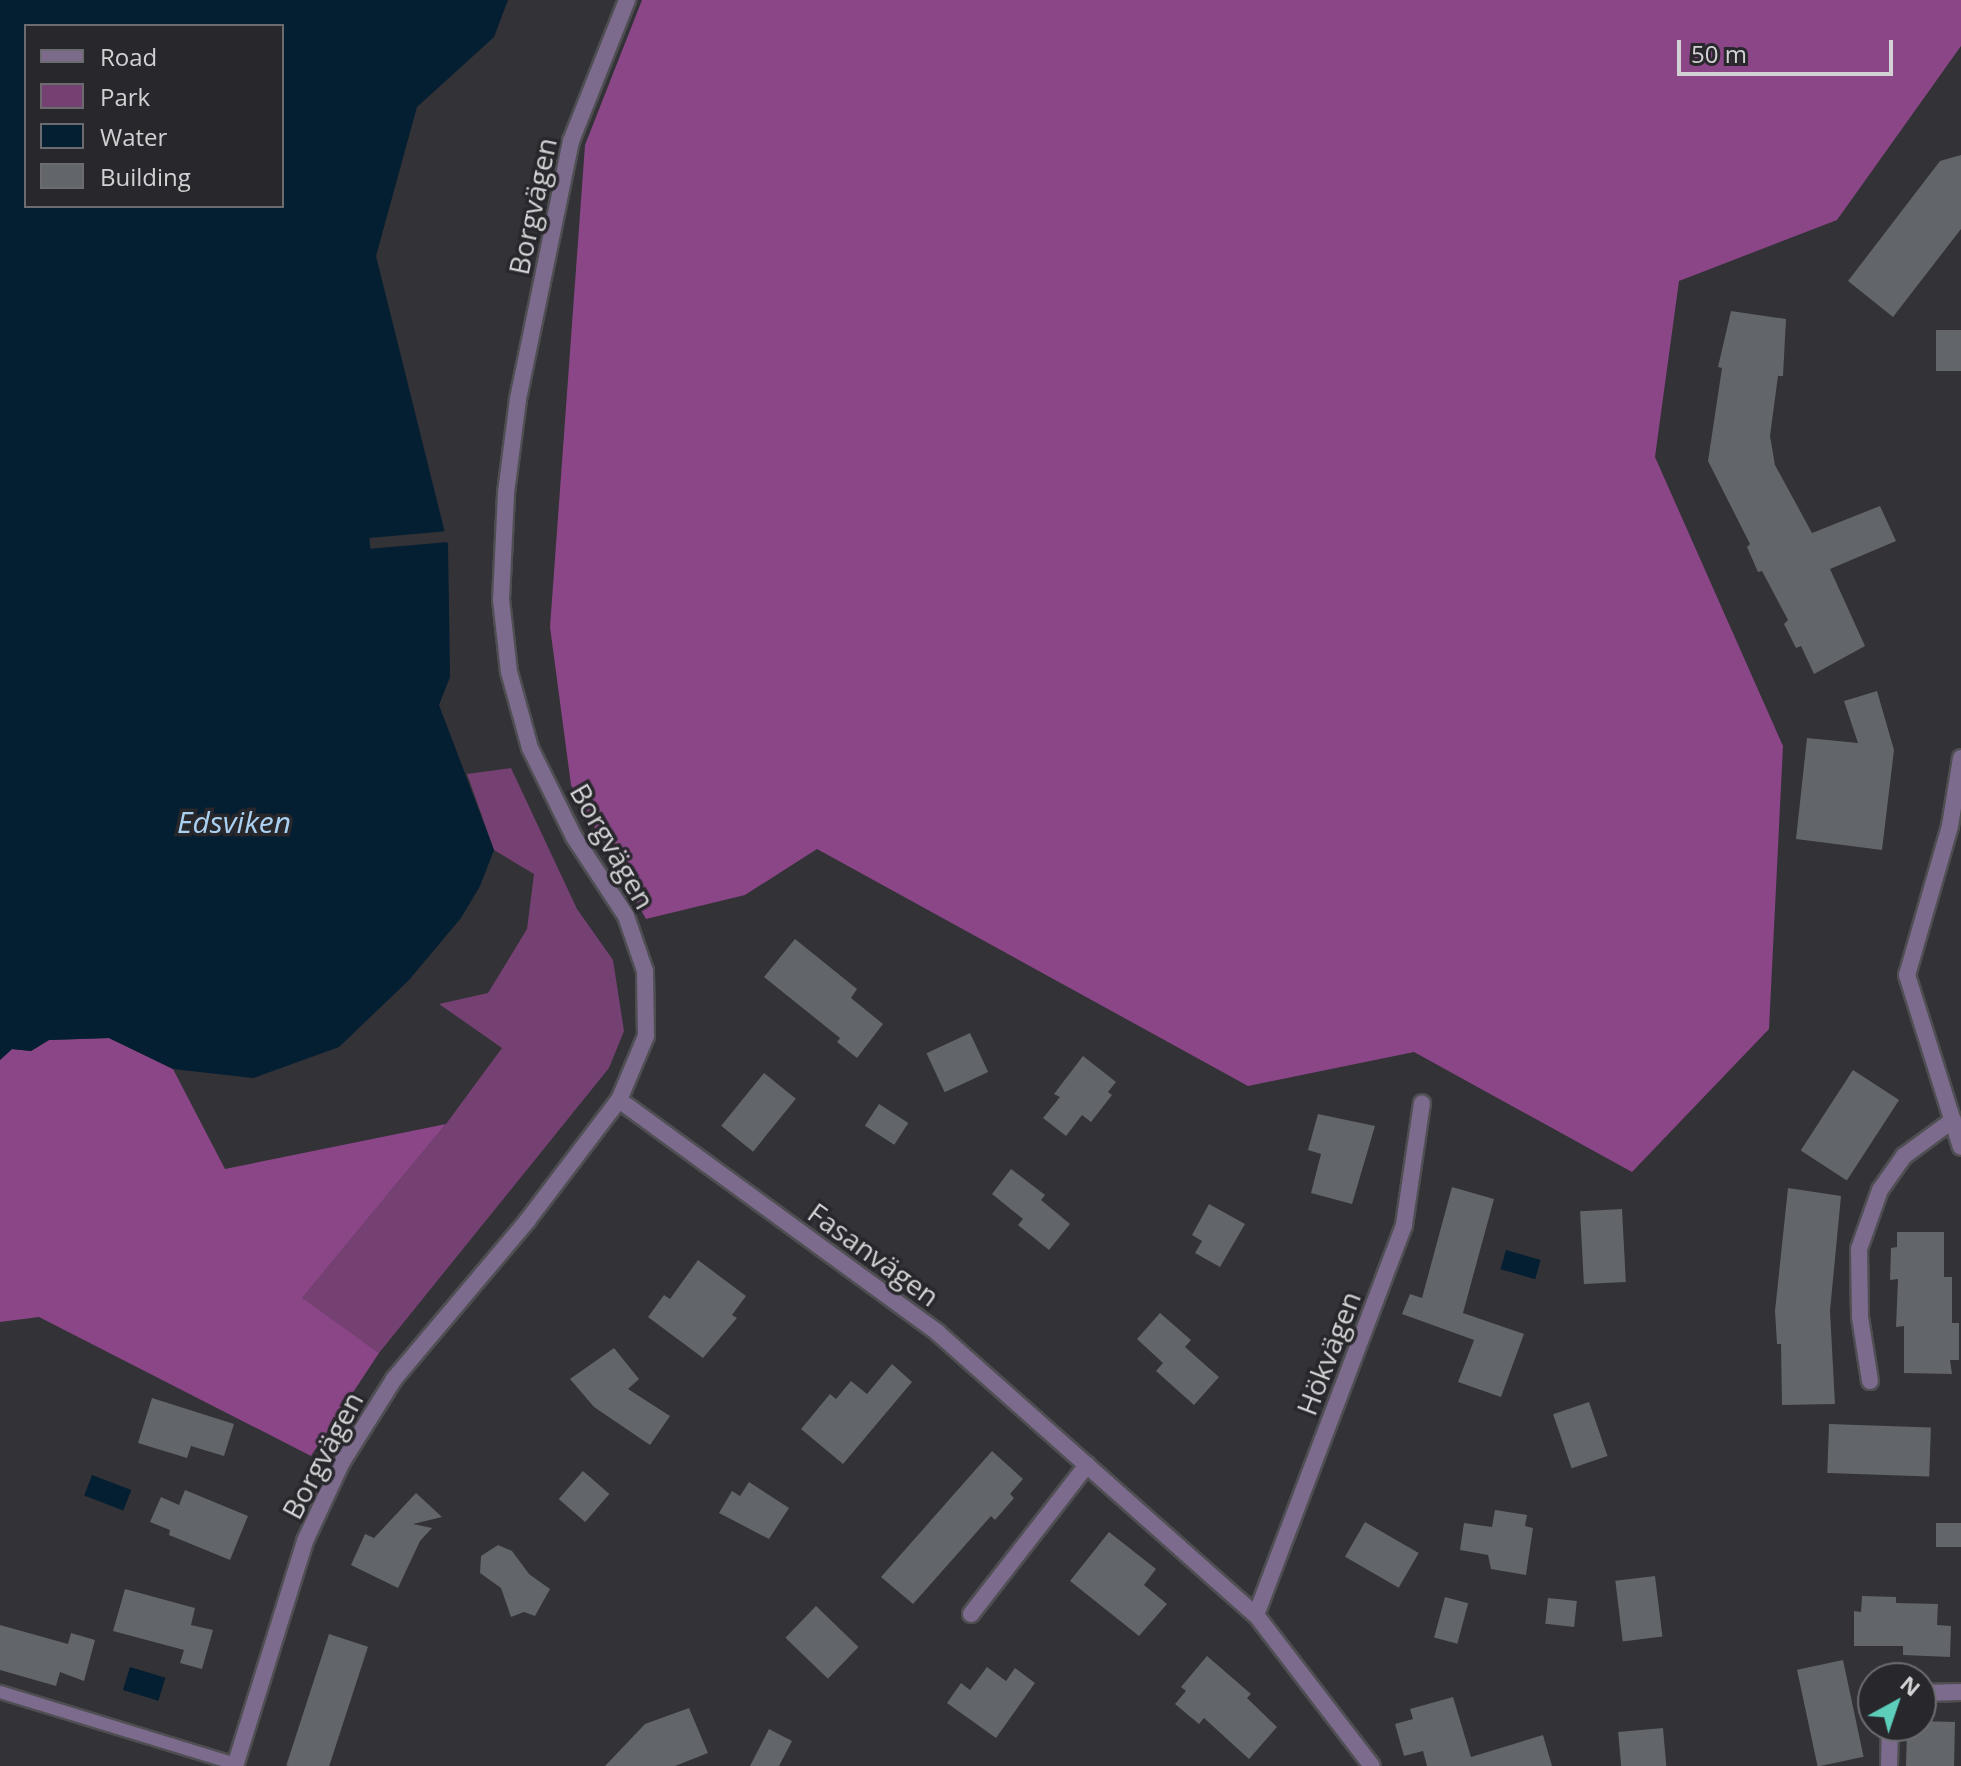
<!DOCTYPE html>
<html>
<head>
<meta charset="utf-8">
<style>
  body { margin:0 }
  #map { position:relative; width:1961px; height:1766px; overflow:hidden; background:#323237; font-family:"Open Sans",sans-serif }
  div>[style] { position:absolute }
  .green>* { inset:0; background:#754172 }
  .forest>* { inset:0; background:#8a4686 }
  .water>* { inset:0; background:#041e32; transform-origin:0 0 }
  .pier>* { inset:0; background:#323237; transform-origin:0 0 }
  .building>* { inset:0; background:#626569; transform-origin:0 0 }
  .roads { filter:drop-shadow(2px 0 #4f4f53) drop-shadow(-2px 0 #4f4f53) drop-shadow(0 2px #4f4f53) drop-shadow(0 -2px #4f4f53) }
  .service>* { height:12px; margin:-6px; padding:0 6px; transform-origin:6px; border-radius:6px; background:#7c6b8d }
  .minor>* { height:16px; margin:-8px; padding:0 8px; transform-origin:8px; border-radius:8px; background:#7c6b8d }
  span { translate:-50% -50%; white-space:nowrap; text-align:center; line-height:1.15; -webkit-text-stroke:7px #28282c; paint-order:stroke }
  .street-label { font-size:28px; color:#d2d2d5 }
  .water-label { font-size:30px; color:#aad1f2; font-style:italic }
  .legend { position:absolute; left:24px; top:24px; width:260px; height:184px; box-sizing:border-box; background:#28282c; border:2px solid #6c6c70; margin:0; padding:10px 14px; list-style:none; font-size:24px; color:#d2d2d5 }
  .legend li { display:flex; align-items:center; gap:16px; height:40px }
  .legend b { width:40px; border:2px solid #6c6c70 }
  .north { position:absolute; left:1857px; top:1662px; width:80px; height:80px; box-sizing:border-box; background:#28282c; border:2px solid #6c6c70; border-radius:50%; rotate:40deg; font-size:22px; font-weight:700; line-height:32px; text-align:center; color:#d2d2d5 }
  .north::after { content:''; display:block; margin:auto; width:28px; height:36px; background:#5cceba; clip-path:polygon(50% 0,100% 100%,50% 72%,0 100%) }
  .scale { position:absolute; left:1677px; top:40px; width:216px; height:36px; box-sizing:border-box; border:4px solid #d2d2d5; border-top:0; padding-left:10px; font-size:24px; line-height:28px; white-space:nowrap; color:#d2d2d5; -webkit-text-stroke:6px #28282c; paint-order:stroke }
</style>
</head>
<body>
<div id="map">
  <div class="green">
    <i style="clip-path:polygon(511px 768px,577px 909px,613px 960px,624px 1031px,609px 1068px,379px 1353px,301px 1299px,446px 1124px,502px 1048px,439px 1004px,488px 993px,527px 929px,534px 874px,494px 850px,467px 774px)"></i>
  </div>
  <div class="forest">
    <i style="clip-path:polygon(642px 0,1961px 0,1961px 46px,1837px 220px,1679px 281px,1655px 457px,1783px 746px,1769px 1029px,1632px 1172px,1414px 1052px,1248px 1086px,817px 849px,745px 895px,646px 919px,571px 785px,550px 627px,585px 145px)"></i>
    <i style="clip-path:polygon(109px 1038px,173px 1069px,225px 1169px,446px 1124px,302px 1298px,379px 1353px,311px 1456px,39px 1317px,0 1322px,0 1060px,12px 1049px,31px 1051px,49px 1040px)"></i>
  </div>
  <div class="water">
    <i style="clip-path:polygon(evenodd,0 0,508px 0,494px 37px,417px 107px,376px 256px,448px 545px,450px 677px,439px 705px,494px 850px,480px 886px,461px 918px,409px 980px,339px 1047px,253px 1078px,173px 1069px,109px 1038px,49px 1040px,31px 1051px,12px 1049px,0 1060px,0 0,26px 26px,282px 26px,282px 206px,26px 206px,26px 26px)"></i>
    <i style="left:1506px;top:1250px;width:36px;height:20px;rotate:16deg"></i>
    <i style="left:92px;top:1475px;width:42px;height:22px;rotate:21deg"></i>
    <i style="left:130px;top:1667px;width:37px;height:24px;rotate:17deg"></i>
  </div>
  <div class="pier">
    <i style="left:448px;top:531px;width:11px;height:79px;rotate:85deg"></i>
  </div>
  <div class="building">
    <i style="clip-path:polygon(1961px 155px,1961px 229px,1893px 317px,1848px 281px,1940px 161px)"></i>
    <i style="clip-path:polygon(1731px 311px,1786px 319px,1783px 376px,1778px 376px,1770px 436px,1775px 465px,1812px 533px,1880px 506px,1896px 541px,1830px 569px,1865px 646px,1814px 674px,1801px 646px,1796px 648px,1784px 624px,1788px 620px,1762px 571px,1758px 572px,1747px 547px,1750px 544px,1708px 461px,1722px 368px,1718px 367px)"></i>
    <i style="left:1961px;top:330px;width:41px;height:25px;rotate:90deg"></i>
    <i style="clip-path:polygon(1877px 691px,1894px 750px,1882px 850px,1796px 839px,1807px 738px,1858px 743px,1844px 701px)"></i>
    <i style="clip-path:polygon(795px 939px,857px 989px,851px 998px,883px 1024px,857px 1058px,837px 1042px,840px 1038px,764px 977px)"></i>
    <i style="left:970px;top:1033px;width:43px;height:48px;rotate:65deg"></i>
    <i style="clip-path:polygon(1083px 1056px,1116px 1082px,1108px 1092px,1112px 1095px,1091px 1122px,1082px 1115px,1066px 1136px,1043px 1118px,1060px 1097px,1054px 1094px)"></i>
    <i style="left:1853px;top:1070px;width:55px;height:96px;rotate:33deg"></i>
    <i style="left:764px;top:1073px;width:41px;height:68px;rotate:39deg"></i>
    <i style="left:879px;top:1104px;width:35px;height:26px;rotate:33deg"></i>
    <i style="clip-path:polygon(1318px 1114px,1375px 1126px,1352px 1204px,1311px 1193px,1321px 1154px,1308px 1150px)"></i>
    <i style="clip-path:polygon(1011px 1169px,1045px 1195px,1041px 1200px,1070px 1224px,1049px 1250px,1018px 1225px,1023px 1219px,992px 1194px)"></i>
    <i style="clip-path:polygon(1452px 1187px,1494px 1199px,1463px 1313px,1524px 1334px,1501px 1397px,1458px 1382px,1474px 1340px,1402px 1314px,1410px 1294px,1422px 1298px)"></i>
    <i style="clip-path:polygon(1788px 1188px,1841px 1196px,1830px 1311px,1835px 1404px,1782px 1405px,1781px 1344px,1777px 1344px,1775px 1311px)"></i>
    <i style="clip-path:polygon(1209px 1204px,1245px 1224px,1220px 1267px,1195px 1253px,1202px 1241px,1192px 1235px)"></i>
    <i style="left:1622px;top:1209px;width:73px;height:42px;rotate:87deg"></i>
    <i style="clip-path:polygon(1897px 1232px,1944px 1232px,1944px 1277px,1952px 1277px,1952px 1323px,1959px 1323px,1959px 1360px,1950px 1360px,1952px 1374px,1904px 1373px,1904px 1326px,1896px 1327px,1898px 1279px,1890px 1280px,1891px 1248px,1897px 1247px)"></i>
    <i style="clip-path:polygon(698px 1260px,746px 1296px,732px 1315px,737px 1318px,703px 1358px,648px 1317px,664px 1295px,670px 1299px)"></i>
    <i style="clip-path:polygon(1160px 1313px,1191px 1340px,1185px 1347px,1219px 1377px,1194px 1405px,1156px 1371px,1163px 1363px,1137px 1339px)"></i>
    <i style="clip-path:polygon(614px 1348px,639px 1379px,628px 1389px,670px 1416px,650px 1445px,594px 1407px,570px 1379px)"></i>
    <i style="clip-path:polygon(892px 1364px,912px 1382px,843px 1464px,801px 1429px,830px 1394px,836px 1399px,851px 1381px,867px 1394px)"></i>
    <i style="clip-path:polygon(152px 1398px,234px 1424px,224px 1456px,191px 1446px,187px 1458px,138px 1443px)"></i>
    <i style="left:1589px;top:1402px;width:57px;height:38px;rotate:71deg"></i>
    <i style="left:1829px;top:1424px;width:102px;height:49px;rotate:2deg"></i>
    <i style="clip-path:polygon(992px 1451px,1023px 1479px,1010px 1494px,1014px 1498px,995px 1520px,991px 1516px,913px 1604px,881px 1577px)"></i>
    <i style="left:583px;top:1471px;width:35px;height:37px;rotate:41deg"></i>
    <i style="clip-path:polygon(749px 1482px,789px 1508px,769px 1539px,719px 1513px,732px 1491px,740px 1496px)"></i>
    <i style="clip-path:polygon(185px 1490px,248px 1516px,230px 1560px,169px 1535px,170px 1530px,150px 1522px,161px 1497px,179px 1505px)"></i>
    <i style="clip-path:polygon(416px 1493px,442px 1517px,413px 1524px,432px 1528px,420px 1541px,398px 1588px,351px 1565px,365px 1534px,374px 1538px)"></i>
    <i style="clip-path:polygon(1495px 1510px,1527px 1515px,1525px 1526px,1533px 1528px,1526px 1575px,1491px 1569px,1488px 1555px,1460px 1550px,1464px 1523px,1492px 1527px)"></i>
    <i style="left:1365px;top:1522px;width:62px;height:40px;rotate:30deg"></i>
    <i style="left:1961px;top:1523px;width:24px;height:25px;rotate:90deg"></i>
    <i style="clip-path:polygon(1109px 1532px,1156px 1569px,1144px 1585px,1167px 1604px,1139px 1636px,1070px 1581px)"></i>
    <i style="clip-path:polygon(498px 1545px,512px 1551px,529px 1574px,550px 1589px,535px 1616px,524px 1612px,511px 1617px,501px 1588px,480px 1573px,481px 1556px)"></i>
    <i style="left:1655px;top:1576px;width:61px;height:40px;rotate:83deg"></i>
    <i style="clip-path:polygon(125px 1589px,195px 1608px,191px 1625px,213px 1630px,202px 1669px,180px 1663px,184px 1650px,113px 1631px)"></i>
    <i style="clip-path:polygon(1862px 1596px,1896px 1597px,1896px 1603px,1938px 1604px,1937px 1625px,1951px 1626px,1950px 1657px,1903px 1655px,1903px 1646px,1854px 1646px,1854px 1611px,1861px 1612px)"></i>
    <i style="left:1445px;top:1597px;width:24px;height:42px;rotate:15deg"></i>
    <i style="left:1548px;top:1598px;width:29px;height:26px;rotate:6deg"></i>
    <i style="left:816px;top:1606px;width:59px;height:44px;rotate:44deg"></i>
    <i style="clip-path:polygon(0 1625px,68px 1644px,71px 1633px,95px 1640px,84px 1681px,60px 1672px,56px 1686px,0 1670px)"></i>
    <i style="left:329px;top:1634px;width:41px;height:138px;rotate:18deg"></i>
    <i style="clip-path:polygon(1207px 1656px,1251px 1694px,1247px 1698px,1277px 1727px,1249px 1759px,1204px 1718px,1199px 1724px,1175px 1704px,1186px 1691px,1181px 1687px)"></i>
    <i style="left:1843px;top:1660px;width:99px;height:47px;rotate:78deg"></i>
    <i style="clip-path:polygon(987px 1667px,1006px 1681px,1015px 1668px,1035px 1683px,996px 1738px,947px 1703px,961px 1683px,970px 1690px)"></i>
    <i style="clip-path:polygon(1453px 1697px,1471px 1757px,1543px 1735px,1552px 1766px,1427px 1766px,1423px 1751px,1404px 1756px,1395px 1724px,1413px 1719px,1410px 1709px)"></i>
    <i style="clip-path:polygon(689px 1708px,708px 1753px,675px 1766px,605px 1766px,645px 1724px)"></i>
    <i style="clip-path:polygon(1922px 1721px,1955px 1722px,1954px 1766px,1906px 1766px,1907px 1729px,1922px 1729px)"></i>
    <i style="left:1663px;top:1728px;width:38px;height:45px;rotate:85deg"></i>
    <i style="clip-path:polygon(769px 1729px,792px 1741px,779px 1766px,750px 1766px)"></i>
  </div>
  <div class="roads">
    <div class="service">
      <i style="left:0;top:1692px;width:247px;rotate:17deg"></i>
    </div>
    <div class="minor">
      <i style="left:1961px;top:758px;width:69px;rotate:99.2deg"></i>
      <i style="left:1950px;top:826px;width:155px;rotate:106.1deg"></i>
      <i style="left:1907px;top:975px;width:180px;rotate:72.6deg"></i>
      <i style="left:619px;top:1100px;width:395px;rotate:36.1deg"></i>
      <i style="left:938px;top:1333px;width:425px;rotate:41.6deg"></i>
      <i style="left:1256px;top:1615px;width:190px;rotate:52.5deg"></i>
      <i style="left:1870px;top:1381px;width:65px;rotate:-98.9deg"></i>
      <i style="left:1860px;top:1317px;width:68px;rotate:-90.8deg"></i>
      <i style="left:1859px;top:1249px;width:63px;rotate:-70.4deg"></i>
      <i style="left:1880px;top:1190px;width:42px;rotate:-54.8deg"></i>
      <i style="left:1904px;top:1156px;width:61px;rotate:-36.3deg"></i>
      <i style="left:971px;top:1614px;width:189px;rotate:-52.1deg"></i>
      <i style="left:1256px;top:1615px;width:417px;rotate:-69.2deg"></i>
      <i style="left:1404px;top:1225px;width:123px;rotate:-81.6deg"></i>
      <i style="left:1921px;top:1693px;width:40px;rotate:-1.4deg"></i>
      <i style="left:235px;top:1766px;width:236px;rotate:-72.7deg"></i>
      <i style="left:305px;top:1541px;width:87px;rotate:-64.9deg"></i>
      <i style="left:342px;top:1462px;width:98px;rotate:-57.9deg"></i>
      <i style="left:394px;top:1379px;width:207px;rotate:-49.9deg"></i>
      <i style="left:527px;top:1221px;width:152px;rotate:-52.8deg"></i>
      <i style="left:619px;top:1100px;width:69px;rotate:-67.1deg"></i>
      <i style="left:646px;top:1036px;width:65px;rotate:-90.9deg"></i>
      <i style="left:645px;top:971px;width:58px;rotate:-109.1deg"></i>
      <i style="left:626px;top:916px;width:95px;rotate:-123.4deg"></i>
      <i style="left:574px;top:837px;width:99px;rotate:-116.3deg"></i>
      <i style="left:530px;top:748px;width:79px;rotate:-105.4deg"></i>
      <i style="left:509px;top:672px;width:72px;rotate:-96.3deg"></i>
      <i style="left:501px;top:600px;width:107px;rotate:-87.3deg"></i>
      <i style="left:506px;top:493px;width:95px;rotate:-82.7deg"></i>
      <i style="left:518px;top:399px;width:263px;rotate:-78.4deg"></i>
      <i style="left:571px;top:141px;width:152px;rotate:-68.3deg"></i>
      <i style="left:1889px;top:1766px;width:40px;rotate:-88.6deg"></i>
    </div>
  </div>
  <div class="street-label">
    <span style="left:532px;top:206px;rotate:-78deg">Borgvägen</span>
    <span style="left:613px;top:846px;rotate:60deg">Borgvägen</span>
    <span style="left:874px;top:1254px;rotate:36deg">Fasanvägen</span>
    <span style="left:1328px;top:1353px;rotate:-69deg">Hökvägen</span>
    <span style="left:322px;top:1455px;rotate:-62deg">Borgvägen</span>
  </div>
  <div class="water-label">
    <span style="left:234px;top:822px">Edsviken</span>
  </div>
  <ul class="legend">
  <li><b style="height:10px;background:#7c6b8d"></b>Road</li>
  <li><b style="height:22px;background:#754172"></b>Park</li>
  <li><b style="height:22px;background:#041e32"></b>Water</li>
  <li><b style="height:22px;background:#626569"></b>Building</li>
  </ul>
  <div class="north">N</div>
  <div class="scale">50 m</div>
</div>
</body>
</html>
